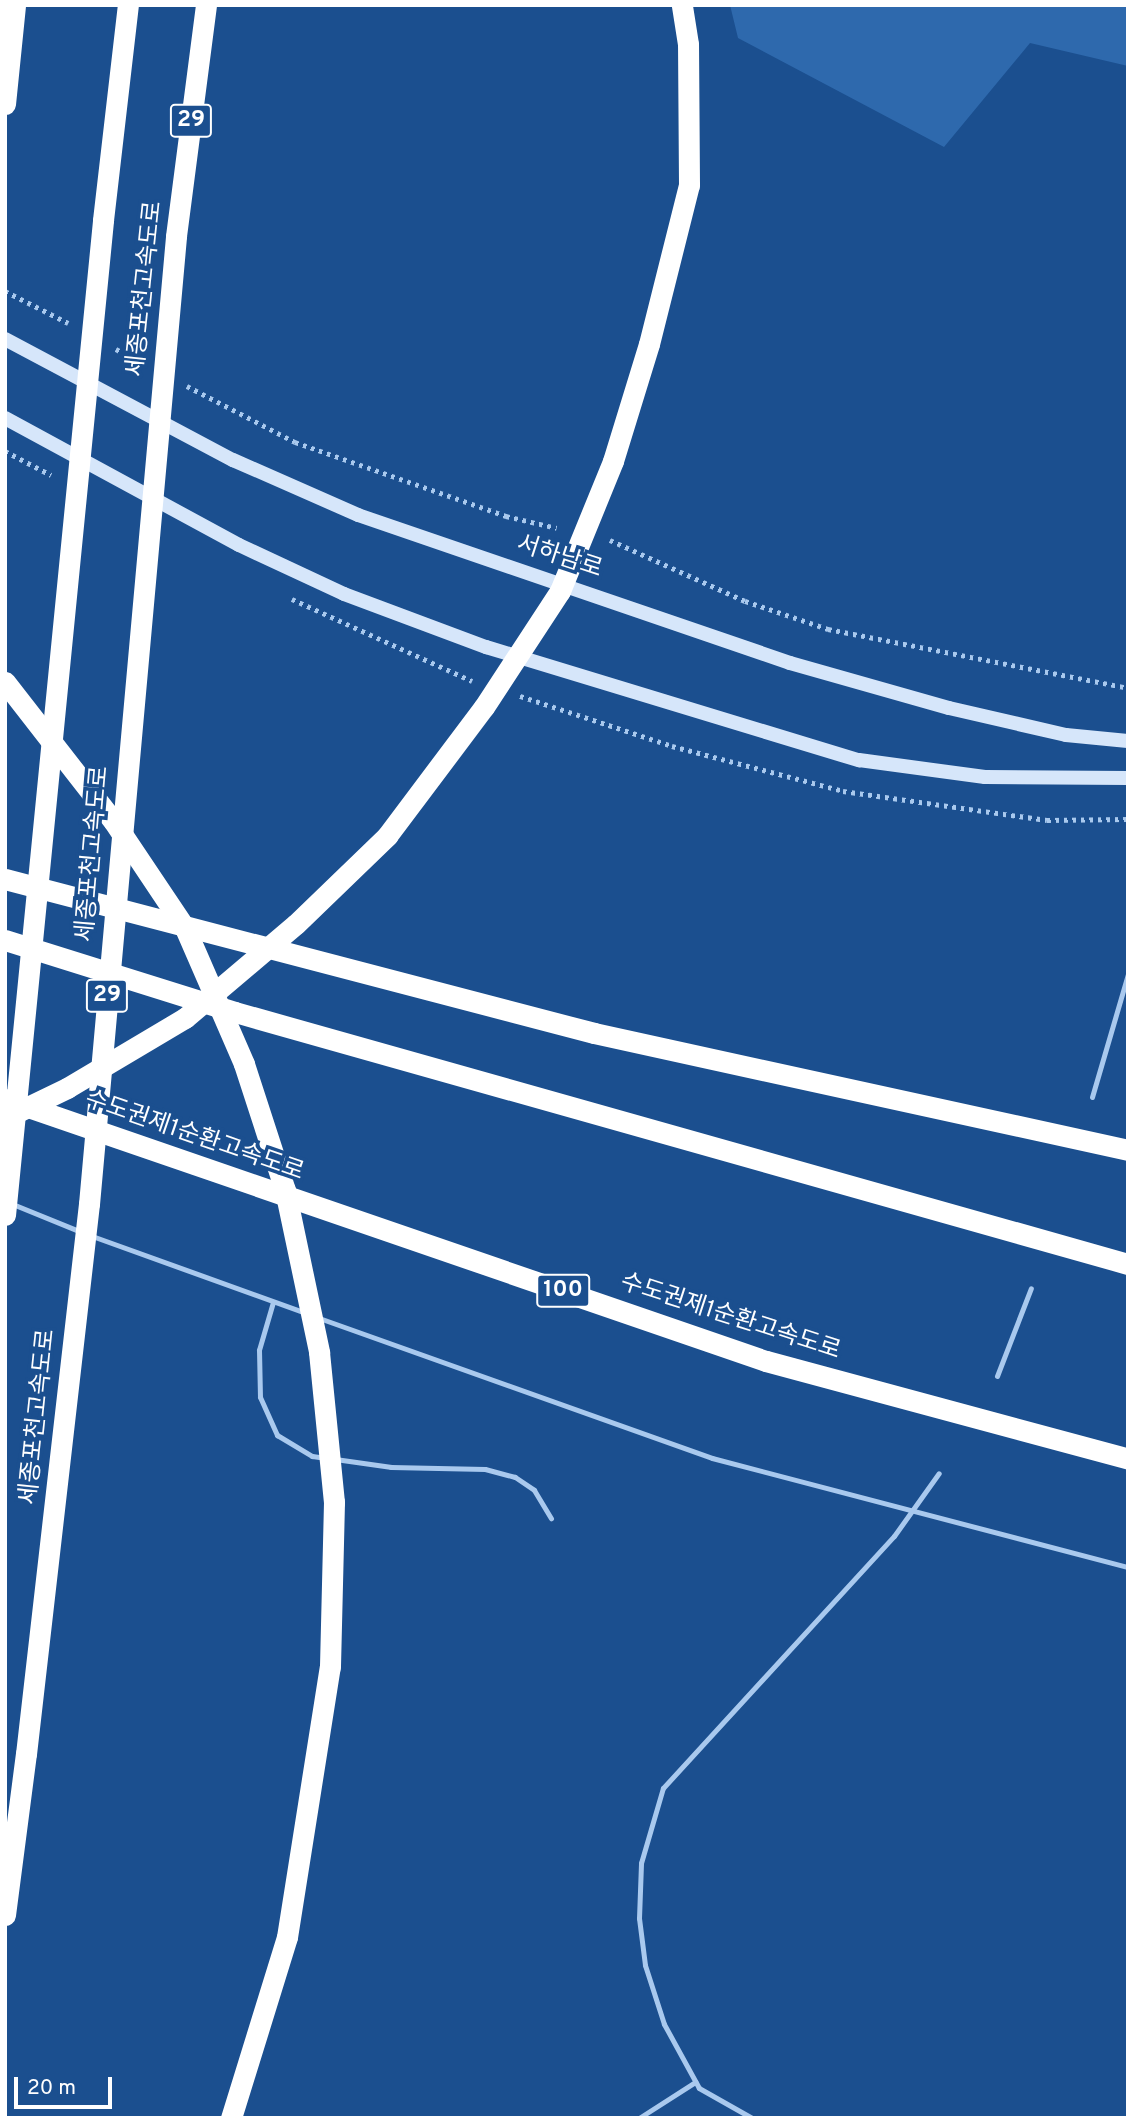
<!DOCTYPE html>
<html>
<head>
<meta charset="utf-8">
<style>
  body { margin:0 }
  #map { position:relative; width:1133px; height:2123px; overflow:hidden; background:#1b4f8f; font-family:Overpass,"Noto Sans KR",sans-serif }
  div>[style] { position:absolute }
  .green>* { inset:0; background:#2e69ad }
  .path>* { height:4.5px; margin-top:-2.25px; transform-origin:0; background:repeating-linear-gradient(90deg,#a9c9ee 0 3.5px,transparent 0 8.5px) }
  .lane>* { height:5px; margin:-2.5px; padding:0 2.5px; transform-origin:2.5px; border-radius:2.5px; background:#a9c9ee }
  .secondary>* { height:14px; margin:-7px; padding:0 7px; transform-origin:7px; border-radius:7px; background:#d6e6fa }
  .highway>* { height:21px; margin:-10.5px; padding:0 10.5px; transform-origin:10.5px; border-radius:10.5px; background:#fff }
  .highway-bridge>* { height:21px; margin:-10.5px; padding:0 10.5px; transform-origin:10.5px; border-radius:10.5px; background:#fff }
  span { translate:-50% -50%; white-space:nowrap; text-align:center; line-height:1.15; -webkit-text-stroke:7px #1b4f8f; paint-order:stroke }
  .shield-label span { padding:2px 5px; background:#1b4f8f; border:2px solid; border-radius:5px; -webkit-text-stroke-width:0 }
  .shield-label { font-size:23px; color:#fff; font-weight:700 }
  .street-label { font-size:24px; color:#fff }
  .frame { position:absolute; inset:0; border:7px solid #fff; pointer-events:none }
  .scale { position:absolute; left:14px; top:2077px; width:98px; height:32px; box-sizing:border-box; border:4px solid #fff; border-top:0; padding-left:9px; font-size:21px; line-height:24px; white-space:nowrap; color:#fff; -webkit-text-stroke:5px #1b4f8f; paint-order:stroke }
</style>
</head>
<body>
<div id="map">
  <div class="green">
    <i style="clip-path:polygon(730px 5px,1128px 5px,1128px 66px,1030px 43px,944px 147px,738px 38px)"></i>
  </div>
  <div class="path">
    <i style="left:5px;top:291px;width:71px;rotate:26.9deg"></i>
    <i style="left:116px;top:349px;width:26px;rotate:28deg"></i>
    <i style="left:187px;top:386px;width:122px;rotate:27.4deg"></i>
    <i style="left:295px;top:442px;width:224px;rotate:19.3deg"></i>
    <i style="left:506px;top:516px;width:52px;rotate:13.2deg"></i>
    <i style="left:5px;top:451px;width:52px;rotate:27.6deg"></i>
    <i style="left:610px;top:540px;width:148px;rotate:24.3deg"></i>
    <i style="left:745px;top:601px;width:88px;rotate:18.6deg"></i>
    <i style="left:828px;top:629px;width:306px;rotate:11.1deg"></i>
    <i style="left:292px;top:599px;width:198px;rotate:24.5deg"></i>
    <i style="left:520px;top:696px;width:160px;rotate:18.2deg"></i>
    <i style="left:672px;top:746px;width:177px;rotate:14.7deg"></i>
    <i style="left:843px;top:791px;width:206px;rotate:8.1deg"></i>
    <i style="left:1047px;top:820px;width:81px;rotate:-0.7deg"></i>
  </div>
  <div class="lane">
    <i style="left:1092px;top:1097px;width:128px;rotate:-73.7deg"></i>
    <i style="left:10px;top:1203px;width:74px;rotate:22.1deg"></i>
    <i style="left:92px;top:1236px;width:227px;rotate:19.8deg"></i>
    <i style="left:273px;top:1302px;width:50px;rotate:106.3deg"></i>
    <i style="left:259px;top:1350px;width:47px;rotate:88.8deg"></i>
    <i style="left:260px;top:1397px;width:42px;rotate:65.9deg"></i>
    <i style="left:277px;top:1435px;width:41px;rotate:31deg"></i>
    <i style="left:312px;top:1456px;width:14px;rotate:8deg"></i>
    <i style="left:319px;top:1318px;width:417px;rotate:19.6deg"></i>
    <i style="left:712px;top:1458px;width:430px;rotate:14.7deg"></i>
    <i style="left:997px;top:1376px;width:94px;rotate:-68.9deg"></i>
    <i style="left:335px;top:1459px;width:57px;rotate:8.1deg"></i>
    <i style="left:391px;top:1467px;width:94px;rotate:1.2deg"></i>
    <i style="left:485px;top:1469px;width:31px;rotate:15deg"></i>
    <i style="left:515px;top:1477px;width:23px;rotate:34deg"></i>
    <i style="left:534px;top:1490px;width:33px;rotate:59deg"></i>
    <i style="left:639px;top:2118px;width:67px;rotate:-32.7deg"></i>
    <i style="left:752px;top:2118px;width:61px;rotate:-150.5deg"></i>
    <i style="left:699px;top:2088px;width:73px;rotate:-118.7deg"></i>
    <i style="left:664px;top:2024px;width:62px;rotate:-107.9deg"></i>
    <i style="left:645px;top:1965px;width:47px;rotate:-97.3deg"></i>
    <i style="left:639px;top:1918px;width:55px;rotate:-87.9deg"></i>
    <i style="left:641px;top:1863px;width:78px;rotate:-73.7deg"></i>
    <i style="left:663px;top:1788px;width:342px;rotate:-47.5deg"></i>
    <i style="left:894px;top:1536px;width:77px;rotate:-54.5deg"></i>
  </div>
  <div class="secondary">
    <i style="left:5px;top:339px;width:258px;rotate:28deg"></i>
    <i style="left:233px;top:460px;width:137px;rotate:23.7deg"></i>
    <i style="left:358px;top:515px;width:457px;rotate:18.9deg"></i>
    <i style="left:790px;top:663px;width:165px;rotate:15.8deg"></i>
    <i style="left:949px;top:708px;width:120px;rotate:13deg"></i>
    <i style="left:1066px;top:735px;width:62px;rotate:5.5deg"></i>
    <i style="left:5px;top:418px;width:266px;rotate:28.5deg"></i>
    <i style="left:239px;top:545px;width:116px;rotate:25deg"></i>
    <i style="left:344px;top:594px;width:152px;rotate:20.5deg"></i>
    <i style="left:486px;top:647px;width:390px;rotate:16.9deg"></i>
    <i style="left:859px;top:760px;width:127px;rotate:7.7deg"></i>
    <i style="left:985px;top:777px;width:143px;rotate:0.4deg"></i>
  </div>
  <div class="highway">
    <i style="left:5px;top:104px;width:100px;rotate:-84.2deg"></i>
    <i style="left:103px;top:220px;width:216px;rotate:-83.4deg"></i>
    <i style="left:176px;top:236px;width:233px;rotate:-82.6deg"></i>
    <i style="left:649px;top:344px;width:164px;rotate:-75.9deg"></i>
    <i style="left:689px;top:185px;width:141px;rotate:-90.4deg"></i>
    <i style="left:688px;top:44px;width:39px;rotate:-99deg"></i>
    <i style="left:5px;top:879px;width:609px;rotate:14.65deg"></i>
    <i style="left:594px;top:1033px;width:547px;rotate:12.36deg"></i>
    <i style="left:5px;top:940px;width:241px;rotate:17.4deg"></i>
    <i style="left:235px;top:1012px;width:928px;rotate:15.76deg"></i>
    <i style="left:5px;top:1099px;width:805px;rotate:19deg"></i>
    <i style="left:766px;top:1361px;width:375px;rotate:15.1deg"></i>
    <i style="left:5px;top:1915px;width:162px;rotate:-82.6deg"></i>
    <i style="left:231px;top:2118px;width:189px;rotate:-72.8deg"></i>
    <i style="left:287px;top:1937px;width:273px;rotate:-81deg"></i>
  </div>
  <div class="highway-bridge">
    <i style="left:5px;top:682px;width:177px;rotate:52.1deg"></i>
    <i style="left:114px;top:822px;width:128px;rotate:56.2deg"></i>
    <i style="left:185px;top:928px;width:148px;rotate:66.5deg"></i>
    <i style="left:244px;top:1064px;width:133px;rotate:72deg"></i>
    <i style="left:285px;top:1190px;width:166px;rotate:78.1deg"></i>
    <i style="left:319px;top:1352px;width:151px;rotate:84.3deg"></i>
    <i style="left:334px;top:1502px;width:165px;rotate:91.4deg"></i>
    <i style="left:5px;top:1118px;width:69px;rotate:-25.8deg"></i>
    <i style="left:67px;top:1088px;width:137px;rotate:-30.7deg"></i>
    <i style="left:185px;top:1018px;width:145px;rotate:-40.3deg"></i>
    <i style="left:296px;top:924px;width:127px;rotate:-44deg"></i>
    <i style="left:387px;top:836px;width:161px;rotate:-53.1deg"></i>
    <i style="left:484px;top:707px;width:139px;rotate:-56.8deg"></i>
    <i style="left:560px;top:591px;width:140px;rotate:-67.8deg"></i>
    <i style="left:613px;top:461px;width:122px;rotate:-72.9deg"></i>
    <i style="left:5px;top:1215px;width:1000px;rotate:-84.37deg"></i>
    <i style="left:26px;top:1754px;width:554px;rotate:-83.47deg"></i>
    <i style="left:89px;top:1204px;width:972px;rotate:-84.86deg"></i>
  </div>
  <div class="shield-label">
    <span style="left:191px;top:121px">29</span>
    <span style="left:107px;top:996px">29</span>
    <span style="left:563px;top:1291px">100</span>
  </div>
  <div class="street-label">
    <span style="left:146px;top:289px;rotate:-84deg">세종포천고속도로</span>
    <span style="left:559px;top:558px;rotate:18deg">서하남로</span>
    <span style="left:94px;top:854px;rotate:-85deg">세종포천고속도로</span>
    <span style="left:194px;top:1137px;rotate:19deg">수도권제1순환고속도로</span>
    <span style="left:730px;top:1318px;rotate:18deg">수도권제1순환고속도로</span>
    <span style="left:39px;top:1417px;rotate:-84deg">세종포천고속도로</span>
  </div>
  <div class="frame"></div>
  <div class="scale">20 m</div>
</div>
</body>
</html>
